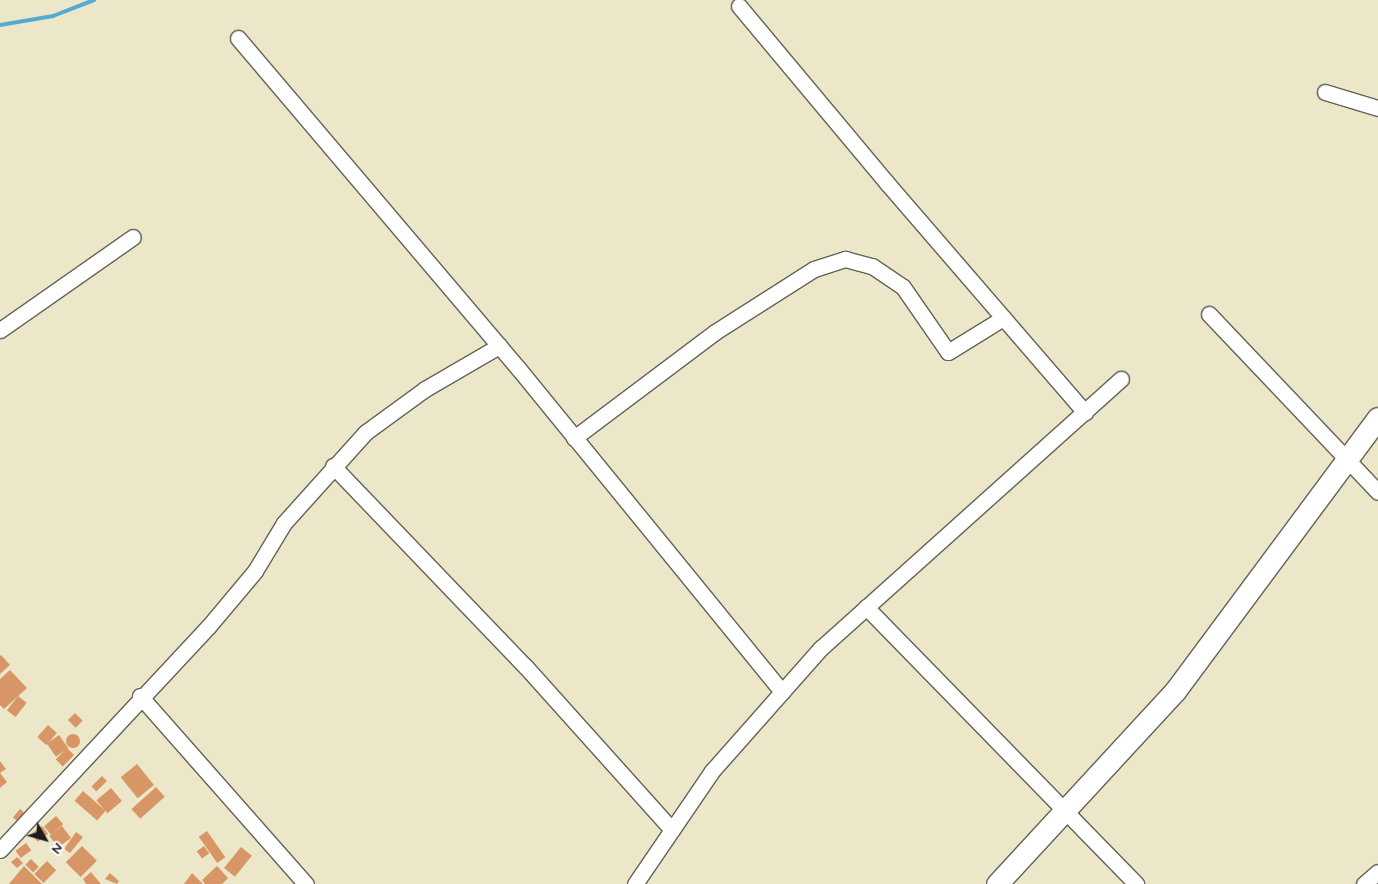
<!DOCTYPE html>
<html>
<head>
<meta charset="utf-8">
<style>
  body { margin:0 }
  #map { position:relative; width:1378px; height:884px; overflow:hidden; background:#ede7ca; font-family:Mynerve,sans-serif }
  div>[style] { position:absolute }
  .stream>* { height:4px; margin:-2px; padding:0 2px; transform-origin:2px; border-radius:2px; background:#54abd1 }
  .building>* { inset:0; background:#d89667; transform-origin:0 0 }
  .round { border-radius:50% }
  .roads { filter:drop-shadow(1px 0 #656359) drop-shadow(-1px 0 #656359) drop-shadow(0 1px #656359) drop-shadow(0 -1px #656359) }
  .street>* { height:15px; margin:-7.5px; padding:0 7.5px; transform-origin:7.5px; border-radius:7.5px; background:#fff }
  .secondary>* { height:21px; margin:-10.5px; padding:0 10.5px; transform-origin:10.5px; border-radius:10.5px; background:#fff }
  span { translate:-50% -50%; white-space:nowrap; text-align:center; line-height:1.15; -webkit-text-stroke:4px #fff; paint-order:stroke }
  .north { position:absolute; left:20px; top:814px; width:50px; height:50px; -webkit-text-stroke:4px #fff; paint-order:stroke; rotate:128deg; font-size:14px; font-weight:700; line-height:20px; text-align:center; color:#1c1c1c }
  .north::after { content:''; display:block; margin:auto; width:18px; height:22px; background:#1c1c1c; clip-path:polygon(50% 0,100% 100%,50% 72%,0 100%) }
</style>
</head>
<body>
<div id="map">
  <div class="stream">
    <i style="left:0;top:25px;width:54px;rotate:-9.6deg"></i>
    <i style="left:53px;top:16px;width:44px;rotate:-21.3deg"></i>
  </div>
  <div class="building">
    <i style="clip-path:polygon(1px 655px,10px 665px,0 674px,0 656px)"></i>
    <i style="clip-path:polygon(10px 670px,27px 688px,4px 709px,0 705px,0 679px)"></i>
    <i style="left:18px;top:696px;width:11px;height:18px;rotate:38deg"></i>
    <i style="left:75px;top:713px;width:11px;height:10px;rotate:45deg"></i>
    <i style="left:48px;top:725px;width:12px;height:16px;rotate:42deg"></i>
    <i class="round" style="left:66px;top:734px;width:14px;height:14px"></i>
    <i style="left:59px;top:735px;width:16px;height:15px;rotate:55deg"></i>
    <i style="left:67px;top:748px;width:10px;height:16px;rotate:45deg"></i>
    <i style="clip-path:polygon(0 761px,6px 769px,0 773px,7px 782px,0 788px)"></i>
    <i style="left:137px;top:764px;width:27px;height:21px;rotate:51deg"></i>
    <i style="left:102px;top:776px;width:7px;height:15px;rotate:45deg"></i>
    <i style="left:156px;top:787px;width:13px;height:33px;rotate:48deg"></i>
    <i style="left:111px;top:788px;width:17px;height:19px;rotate:50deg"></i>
    <i style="left:83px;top:791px;width:30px;height:13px;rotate:41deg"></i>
    <i style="left:20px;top:809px;width:8px;height:11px;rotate:40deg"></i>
    <i style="left:56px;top:816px;width:11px;height:16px;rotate:49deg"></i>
    <i style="left:42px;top:826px;width:10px;height:13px;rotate:53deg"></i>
    <i style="left:62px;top:826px;width:15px;height:16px;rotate:53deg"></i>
    <i style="left:207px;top:831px;width:32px;height:10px;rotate:55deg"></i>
    <i style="clip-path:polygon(76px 832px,83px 837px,70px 853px,64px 849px)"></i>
    <i style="left:26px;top:843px;width:9px;height:13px;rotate:54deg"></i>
    <i style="left:82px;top:846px;width:21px;height:23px;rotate:45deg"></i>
    <i style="left:204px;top:846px;width:9px;height:9px;rotate:54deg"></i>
    <i style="left:241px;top:847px;width:14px;height:27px;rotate:39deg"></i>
    <i style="clip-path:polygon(17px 857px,23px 863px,17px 868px,11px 862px)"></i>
    <i style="left:31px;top:859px;width:11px;height:8px;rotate:45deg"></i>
    <i style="left:47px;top:861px;width:13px;height:18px;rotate:45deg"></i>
    <i style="clip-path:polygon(24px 866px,42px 884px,9px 884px)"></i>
    <i style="clip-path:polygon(217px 866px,228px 878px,222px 884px,205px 884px,202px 880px)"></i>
    <i style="clip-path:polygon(91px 872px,101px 884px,86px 884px,83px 879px)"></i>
    <i style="clip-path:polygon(110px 873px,119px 881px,117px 884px,105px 879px)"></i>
    <i style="clip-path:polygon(192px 873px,203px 884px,184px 884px)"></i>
  </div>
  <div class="roads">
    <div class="street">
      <i style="left:739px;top:6px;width:231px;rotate:50.1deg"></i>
      <i style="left:887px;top:183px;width:303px;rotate:49.2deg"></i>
      <i style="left:238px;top:38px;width:433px;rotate:49.7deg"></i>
      <i style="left:518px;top:368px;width:418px;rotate:50.8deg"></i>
      <i style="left:1325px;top:92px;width:55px;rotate:16.8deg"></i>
      <i style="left:1209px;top:314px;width:245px;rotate:46.5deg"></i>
      <i style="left:0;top:330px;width:162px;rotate:-35deg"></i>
      <i style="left:574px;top:438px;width:176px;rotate:-36.9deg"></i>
      <i style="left:715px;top:332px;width:117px;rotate:-32.5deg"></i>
      <i style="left:814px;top:269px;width:33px;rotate:-18deg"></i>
      <i style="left:845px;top:259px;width:28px;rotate:15deg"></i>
      <i style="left:872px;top:266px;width:37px;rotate:34deg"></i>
      <i style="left:903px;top:287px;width:79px;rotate:55.3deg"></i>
      <i style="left:948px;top:352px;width:65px;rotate:-31.7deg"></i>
      <i style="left:333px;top:466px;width:277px;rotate:46.2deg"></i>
      <i style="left:525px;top:666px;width:220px;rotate:48.1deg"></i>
      <i style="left:866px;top:607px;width:387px;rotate:45.7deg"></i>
      <i style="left:140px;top:696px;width:251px;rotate:48.6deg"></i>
      <i style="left:0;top:850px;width:305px;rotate:-47deg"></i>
      <i style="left:208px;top:627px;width:73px;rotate:-50deg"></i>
      <i style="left:255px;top:571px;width:56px;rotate:-58.9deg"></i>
      <i style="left:284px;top:523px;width:122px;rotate:-48deg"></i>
      <i style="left:366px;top:432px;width:73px;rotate:-36.1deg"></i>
      <i style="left:425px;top:389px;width:86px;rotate:-30.2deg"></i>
      <i style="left:635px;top:884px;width:137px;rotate:-55.7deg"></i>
      <i style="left:712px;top:771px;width:164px;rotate:-48.5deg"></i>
      <i style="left:821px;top:648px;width:403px;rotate:-41.9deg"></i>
      <i style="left:1364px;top:884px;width:18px;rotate:-41deg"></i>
    </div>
    <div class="secondary">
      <i style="left:997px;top:884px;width:263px;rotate:-47.3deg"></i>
      <i style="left:1175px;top:691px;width:340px;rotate:-53.4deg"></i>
    </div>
  </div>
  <div class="north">N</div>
</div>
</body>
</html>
